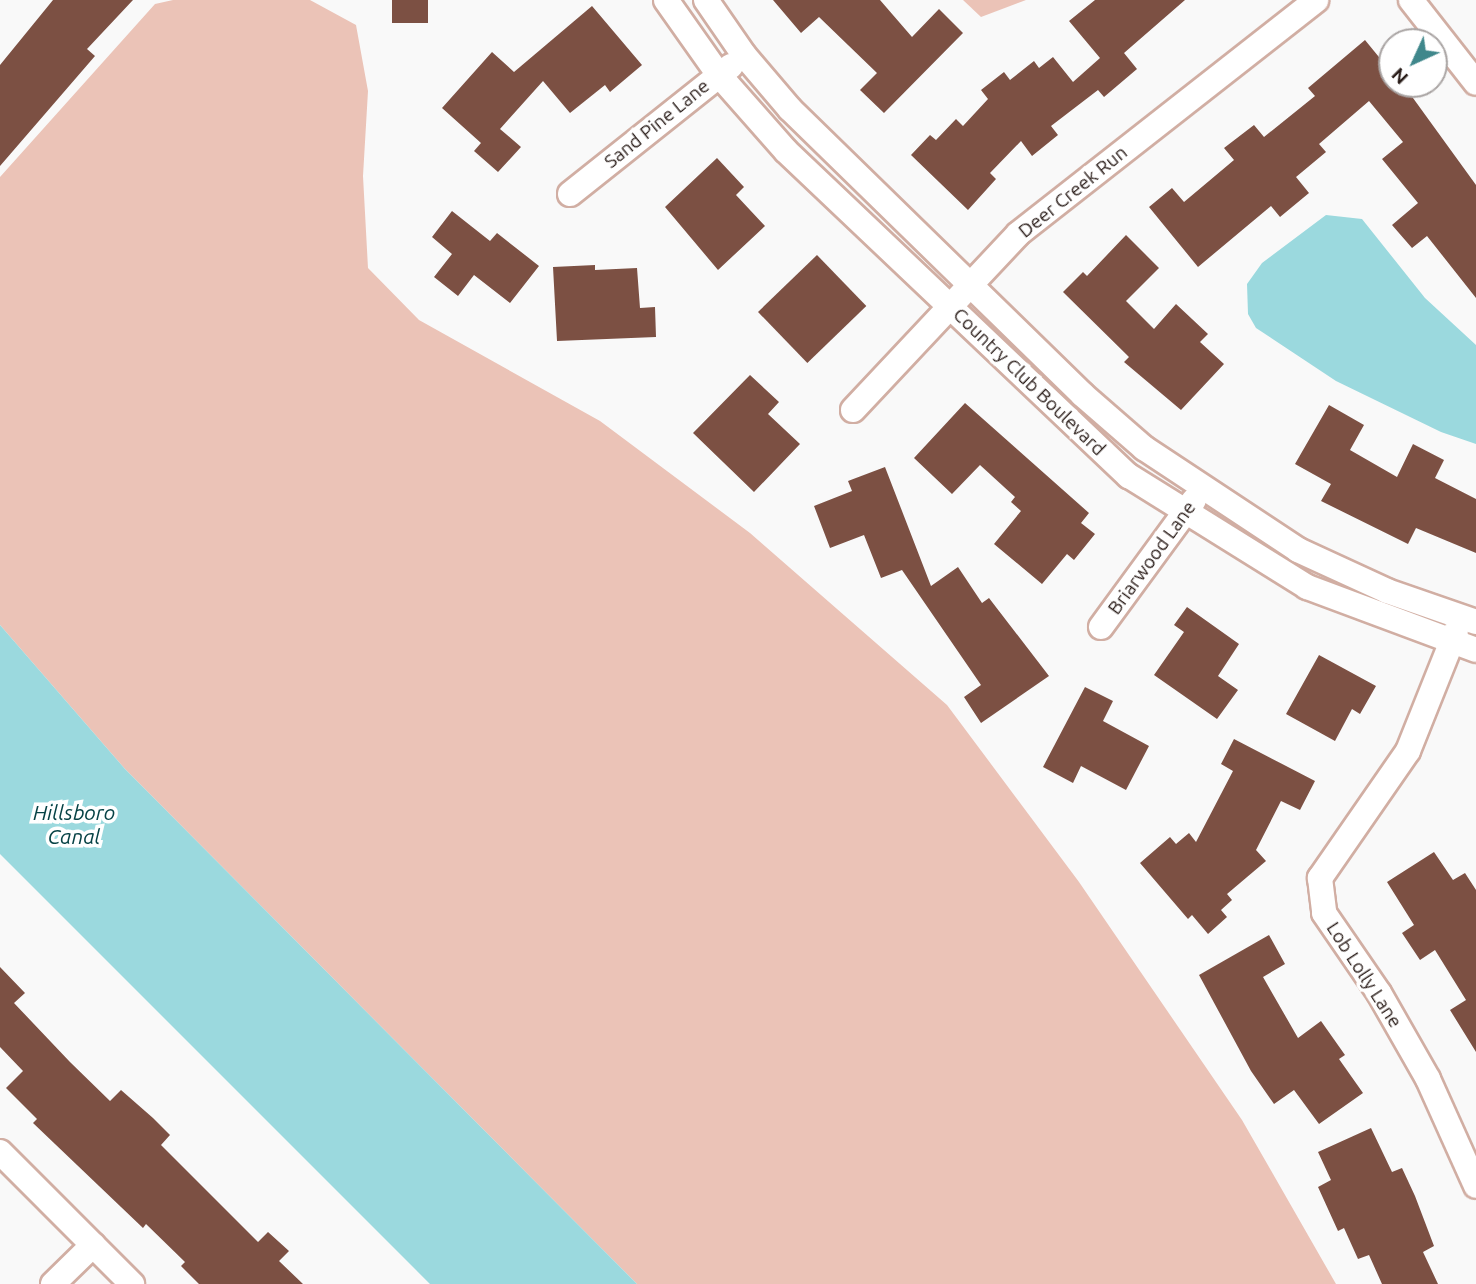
<!DOCTYPE html>
<html>
<head>
<meta charset="utf-8">
<style>
  body { margin:0 }
  #map { position:relative; width:1476px; height:1284px; overflow:hidden; background:#f9f9f9; font-family:Ubuntu,sans-serif }
  div>[style] { position:absolute }
  .green>* { inset:0; background:#ebc3b7 }
  .water>* { inset:0; background:#9bd9de }
  .building>* { inset:0; background:#7c5043; transform-origin:0 0 }
  .roads { filter:drop-shadow(2px 0 #d1aea3) drop-shadow(-2px 0 #d1aea3) drop-shadow(0 2px #d1aea3) drop-shadow(0 -2px #d1aea3) }
  .street>* { height:24px; margin:-12px; padding:0 12px; transform-origin:12px; border-radius:12px; background:#fff }
  span { translate:-50% -50%; white-space:nowrap; text-align:center; line-height:1.15; -webkit-text-stroke:7px #fff; paint-order:stroke }
  .street-label { font-size:19px; color:#291c18 }
  .water-label { font-size:21px; color:#064245; font-style:italic }
  .north { position:absolute; left:1378px; top:28px; width:70px; height:70px; box-sizing:border-box; background:#fff; border:2px solid #a9a4a3; border-radius:50%; rotate:225deg; font-size:19px; font-weight:700; line-height:28px; text-align:center; color:#291c18 }
  .north::after { content:''; display:block; margin:auto; width:24px; height:32px; background:#3f878b; clip-path:polygon(50% 0,100% 100%,50% 72%,0 100%) }
</style>
</head>
<body>
<div id="map">
  <div class="green">
    <i style="clip-path:polygon(173px 0,310px 0,356px 25px,368px 91px,363px 176px,368px 268px,419px 320px,600px 421px,750px 533px,947px 705px,1079px 882px,1242px 1120px,1336px 1284px,637px 1284px,125px 769px,0 625px,0 177px,155px 4px)"></i>
    <i style="clip-path:polygon(963px 0,1026px 0,981px 17px)"></i>
  </div>
  <div class="water">
    <i style="clip-path:polygon(1326px 215px,1362px 219px,1425px 298px,1476px 345px,1476px 444px,1441px 432px,1336px 381px,1256px 328px,1248px 314px,1247px 284px,1262px 263px)"></i>
    <i style="clip-path:polygon(0 625px,125px 769px,637px 1284px,430px 1284px,0 854px)"></i>
  </div>
  <div class="building">
    <i style="clip-path:polygon(53px 0,133px 0,87px 49px,95px 56px,0 166px,0 65px)"></i>
    <i style="left:392px;top:0;width:36px;height:23px"></i>
    <i style="clip-path:polygon(773px 0,880px 0,912px 37px,939px 9px,963px 33px,884px 113px,860px 90px,877px 73px,819px 17px,801px 33px)"></i>
    <i style="clip-path:polygon(1095px 0,1185px 0,1124px 53px,1137px 69px,1104px 97px,1098px 90px,1051px 126px,1058px 135px,1032px 156px,1021px 141px,990px 173px,996px 179px,968px 210px,911px 155px,930px 135px,936px 140px,956px 119px,963px 126px,988px 99px,981px 90px,1004px 72px,1010px 80px,1034px 61px,1039px 68px,1053px 57px,1073px 82px,1100px 58px,1069px 21px)"></i>
    <i style="clip-path:polygon(592px 6px,642px 65px,610px 92px,605px 85px,570px 113px,543px 81px,500px 129px,521px 147px,498px 172px,474px 151px,481px 143px,442px 108px,492px 52px,514px 72px)"></i>
    <i style="clip-path:polygon(1365px 40px,1392px 73px,1392px 84px,1402px 84px,1413px 98px,1476px 185px,1476px 298px,1427px 236px,1412px 248px,1392px 225px,1418px 203px,1382px 159px,1403px 142px,1369px 101px,1319px 144px,1326px 152px,1296px 177px,1309px 193px,1280px 217px,1271px 206px,1198px 267px,1149px 207px,1172px 188px,1184px 202px,1234px 160px,1224px 148px,1254px 125px,1264px 137px,1315px 96px,1308px 88px)"></i>
    <i style="clip-path:polygon(717px 158px,744px 187px,736px 195px,765px 226px,718px 270px,665px 207px)"></i>
    <i style="clip-path:polygon(452px 211px,490px 241px,497px 233px,539px 266px,510px 303px,474px 275px,458px 296px,434px 277px,452px 254px,432px 237px)"></i>
    <i style="clip-path:polygon(1126px 235px,1159px 268px,1126px 301px,1154px 329px,1176px 304px,1208px 334px,1200px 342px,1224px 364px,1181px 410px,1124px 362px,1129px 357px,1063px 292px,1083px 272px,1087px 276px)"></i>
    <i style="left:817px;top:255px;width:71px;height:82px;rotate:46deg"></i>
    <i style="clip-path:polygon(595px 265px,595px 270px,637px 268px,640px 308px,655px 307px,656px 337px,557px 341px,553px 267px)"></i>
    <i style="clip-path:polygon(750px 375px,779px 402px,768px 414px,800px 444px,754px 492px,693px 433px)"></i>
    <i style="clip-path:polygon(965px 403px,1089px 513px,1081px 523px,1095px 534px,1074px 560px,1067px 554px,1042px 584px,994px 544px,1021px 511px,1011px 502px,1015px 497px,980px 465px,952px 494px,914px 458px)"></i>
    <i style="clip-path:polygon(1329px 405px,1364px 425px,1350px 450px,1397px 477px,1413px 444px,1444px 460px,1435px 478px,1476px 499px,1476px 553px,1416px 528px,1408px 544px,1321px 501px,1331px 484px,1295px 464px)"></i>
    <i style="clip-path:polygon(885px 467px,931px 586px,958px 567px,982px 603px,989px 598px,1049px 676px,981px 723px,964px 697px,981px 685px,902px 570px,881px 578px,864px 535px,830px 548px,814px 506px,852px 491px,848px 481px)"></i>
    <i style="clip-path:polygon(1187px 607px,1239px 644px,1218px 676px,1238px 690px,1217px 719px,1154px 675px,1184px 632px,1174px 625px)"></i>
    <i style="clip-path:polygon(1319px 655px,1376px 686px,1360px 714px,1352px 709px,1335px 741px,1286px 714px)"></i>
    <i style="clip-path:polygon(1085px 687px,1113px 701px,1103px 721px,1149px 746px,1126px 790px,1081px 766px,1073px 783px,1043px 767px)"></i>
    <i style="clip-path:polygon(1234px 739px,1315px 781px,1300px 810px,1281px 801px,1256px 850px,1266px 861px,1227px 894px,1232px 900px,1221px 910px,1227px 917px,1208px 934px,1192px 915px,1188px 919px,1140px 863px,1170px 837px,1176px 844px,1189px 833px,1196px 842px,1233px 771px,1221px 764px)"></i>
    <i style="clip-path:polygon(1434px 852px,1453px 880px,1465px 873px,1476px 890px,1476px 1052px,1450px 1010px,1466px 1000px,1435px 950px,1420px 960px,1402px 933px,1414px 925px,1387px 882px)"></i>
    <i style="clip-path:polygon(1269px 935px,1285px 964px,1263px 977px,1298px 1038px,1321px 1021px,1345px 1055px,1339px 1059px,1363px 1093px,1319px 1124px,1294px 1090px,1274px 1104px,1251px 1071px,1199px 975px)"></i>
    <i style="clip-path:polygon(0 967px,25px 993px,14px 1003px,70px 1062px,110px 1101px,121px 1090px,153px 1118px,170px 1135px,161px 1145px,258px 1242px,268px 1232px,289px 1251px,279px 1261px,303px 1284px,199px 1284px,181px 1266px,185px 1262px,146px 1224px,143px 1228px,33px 1123px,37px 1119px,6px 1088px,23px 1071px,0 1047px)"></i>
    <i style="clip-path:polygon(1371px 1128px,1392px 1172px,1402px 1168px,1415px 1196px,1434px 1246px,1423px 1252px,1438px 1284px,1382px 1284px,1369px 1255px,1358px 1259px,1344px 1228px,1338px 1231px,1318px 1187px,1331px 1180px,1318px 1152px)"></i>
  </div>
  <div class="roads">
    <div class="street">
      <i style="left:666px;top:0;width:92px;rotate:54.8deg"></i>
      <i style="left:719px;top:75px;width:101px;rotate:48.6deg"></i>
      <i style="left:786px;top:151px;width:473px;rotate:43.5deg"></i>
      <i style="left:1129px;top:476px;width:210px;rotate:31.9deg"></i>
      <i style="left:1307px;top:587px;width:180px;rotate:20.4deg"></i>
      <i style="left:706px;top:0;width:67px;rotate:55.4deg"></i>
      <i style="left:744px;top:55px;width:71px;rotate:49.6deg"></i>
      <i style="left:790px;top:109px;width:409px;rotate:44.3deg"></i>
      <i style="left:1083px;top:395px;width:81px;rotate:41deg"></i>
      <i style="left:1144px;top:448px;width:185px;rotate:33.5deg"></i>
      <i style="left:1298px;top:550px;width:98px;rotate:24.7deg"></i>
      <i style="left:1387px;top:591px;width:94px;rotate:19.2deg"></i>
      <i style="left:1411px;top:0;width:105px;rotate:51.9deg"></i>
      <i style="left:570px;top:194px;width:206px;rotate:-38.5deg"></i>
      <i style="left:853px;top:410px;width:241px;rotate:-46.8deg"></i>
      <i style="left:1018px;top:234px;width:379px;rotate:-38.1deg"></i>
      <i style="left:1101px;top:627px;width:157px;rotate:-53.8deg"></i>
      <i style="left:1456px;top:631px;width:129px;rotate:111.8deg"></i>
      <i style="left:1408px;top:751px;width:155px;rotate:124.7deg"></i>
      <i style="left:1320px;top:878px;width:35px;rotate:83deg"></i>
      <i style="left:1324px;top:913px;width:97px;rotate:55.5deg"></i>
      <i style="left:1379px;top:993px;width:99px;rotate:60.3deg"></i>
      <i style="left:1428px;top:1079px;width:117px;rotate:65.8deg"></i>
      <i style="left:0;top:1152px;width:187px;rotate:45deg"></i>
      <i style="left:53px;top:1284px;width:56px;rotate:-44.3deg"></i>
    </div>
  </div>
  <div class="street-label">
    <span style="left:657px;top:124px;rotate:-39deg">Sand Pine Lane</span>
    <span style="left:1073px;top:192px;rotate:-39deg">Deer Creek Run</span>
    <span style="left:1029px;top:382px;rotate:44deg">Country Club Boulevard</span>
    <span style="left:1152px;top:558px;rotate:-54deg">Briarwood Lane</span>
    <span style="left:1364px;top:975px;rotate:57deg">Lob Lolly Lane</span>
  </div>
  <div class="water-label">
    <span style="left:74px;top:824px">Hillsboro<br>Canal</span>
  </div>
  <div class="north">N</div>
</div>
</body>
</html>
